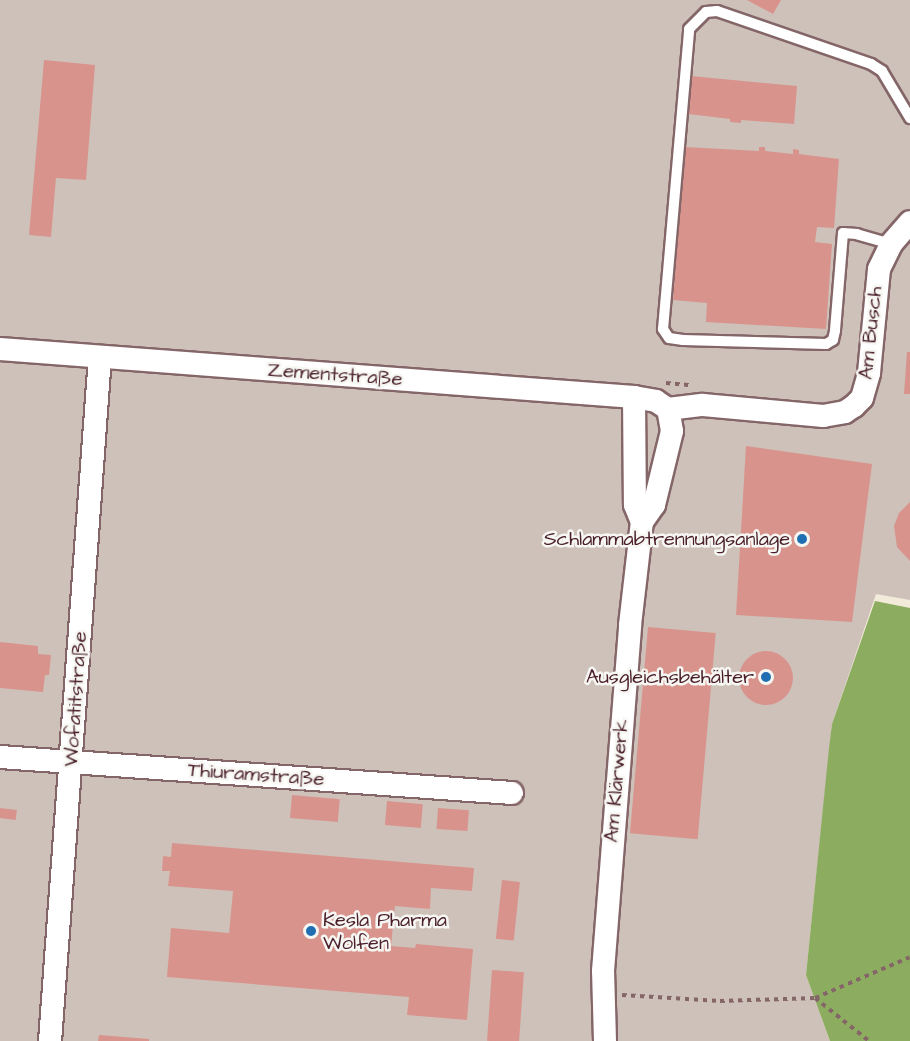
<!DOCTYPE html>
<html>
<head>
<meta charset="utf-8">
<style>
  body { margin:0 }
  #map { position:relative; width:910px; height:1041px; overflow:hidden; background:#f3ebda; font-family:"Architects Daughter",sans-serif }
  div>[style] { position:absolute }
  .industrial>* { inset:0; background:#cec1ba }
  .forest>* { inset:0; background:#8cac60 }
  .building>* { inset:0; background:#d8948c; transform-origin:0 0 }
  .round { border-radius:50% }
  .path>* { height:4px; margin-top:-2px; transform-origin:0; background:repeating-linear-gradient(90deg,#856668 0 4.5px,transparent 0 9px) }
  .roads { filter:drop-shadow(2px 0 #856668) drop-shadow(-2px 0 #856668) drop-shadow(0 2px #856668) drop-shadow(0 -2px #856668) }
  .lane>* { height:10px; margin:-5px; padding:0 5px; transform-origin:5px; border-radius:5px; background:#fff }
  .street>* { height:22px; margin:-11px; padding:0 11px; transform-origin:11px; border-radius:11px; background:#fff }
  .dots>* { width:16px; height:16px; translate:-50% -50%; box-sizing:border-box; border:3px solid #f6f6f2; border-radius:50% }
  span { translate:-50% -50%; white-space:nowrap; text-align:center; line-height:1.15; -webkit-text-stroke:5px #f6f6f2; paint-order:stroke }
  .street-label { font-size:20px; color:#4a1f2b }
  .poi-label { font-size:20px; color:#4a1f2b }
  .right { translate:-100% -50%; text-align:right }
  .left { translate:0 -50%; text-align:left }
</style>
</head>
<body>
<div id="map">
  <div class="industrial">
    <i style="clip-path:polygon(0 0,910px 0,910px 600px,876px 594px,832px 724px,806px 975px,830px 1041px,0 1041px)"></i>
  </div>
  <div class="forest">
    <i style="clip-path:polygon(875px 601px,910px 608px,910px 1041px,830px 1041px,806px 975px,829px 748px,832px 724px)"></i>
  </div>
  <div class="building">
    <i style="clip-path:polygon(747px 0,781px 0,773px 14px)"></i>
    <i style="clip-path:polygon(44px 60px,95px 65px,86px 180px,56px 178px,51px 237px,29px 235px)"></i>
    <i style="clip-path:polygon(691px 76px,797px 86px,794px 124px,741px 120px,741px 123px,730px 122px,730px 119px,688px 114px)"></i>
    <i style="clip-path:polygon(685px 147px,759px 151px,759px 147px,765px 147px,765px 151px,793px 154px,793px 149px,799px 150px,799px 154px,839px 159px,834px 228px,817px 227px,815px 242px,832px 244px,826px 329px,706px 322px,707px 303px,673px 300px)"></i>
    <i style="clip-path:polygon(907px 352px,910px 352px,910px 394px,904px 394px)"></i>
    <i style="clip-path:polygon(746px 446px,872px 464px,852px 622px,736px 615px)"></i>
    <i style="clip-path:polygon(910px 502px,910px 561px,897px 547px,894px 526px,899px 513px)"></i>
    <i style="left:648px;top:627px;width:68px;height:207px;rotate:5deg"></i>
    <i style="clip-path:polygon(0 642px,38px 646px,38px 654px,51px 655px,49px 675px,45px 675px,43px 692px,0 688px)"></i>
    <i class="round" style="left:739px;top:651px;width:54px;height:54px"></i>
    <i style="left:292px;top:795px;width:48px;height:23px;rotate:5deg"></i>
    <i style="left:387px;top:801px;width:36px;height:24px;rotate:5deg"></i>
    <i style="left:0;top:808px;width:17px;height:10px;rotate:7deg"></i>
    <i style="left:438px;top:808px;width:31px;height:21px;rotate:4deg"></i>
    <i style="clip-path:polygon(172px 843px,474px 868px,472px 891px,431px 888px,430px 909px,395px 906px,391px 946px,415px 948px,416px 944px,473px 949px,467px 1020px,407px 1015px,409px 997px,167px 977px,171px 928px,229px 933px,233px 891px,168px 886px,170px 871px,162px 871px,163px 856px,171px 857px)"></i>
    <i style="left:502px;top:880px;width:18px;height:59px;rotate:6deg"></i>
    <i style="left:492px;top:970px;width:32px;height:71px;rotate:4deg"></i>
    <i style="clip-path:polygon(99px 1035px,149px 1039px,149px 1041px,98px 1041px)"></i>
  </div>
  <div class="path">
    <i style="left:666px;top:383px;width:25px;rotate:5deg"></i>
    <i style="left:622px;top:995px;width:98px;rotate:3.5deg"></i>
    <i style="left:720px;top:1001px;width:95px;rotate:-1.8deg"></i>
    <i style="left:815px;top:998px;width:103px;rotate:-23.3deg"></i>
    <i style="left:815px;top:998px;width:69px;rotate:38.5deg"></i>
  </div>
  <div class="roads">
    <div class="lane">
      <i style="left:891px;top:244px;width:35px;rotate:-164deg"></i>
      <i style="left:857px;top:234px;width:14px;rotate:-176deg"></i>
      <i style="left:843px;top:233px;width:98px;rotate:94.7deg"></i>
      <i style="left:835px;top:331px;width:9px;rotate:103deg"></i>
      <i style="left:833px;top:340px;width:8px;rotate:150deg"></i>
      <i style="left:826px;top:344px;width:143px;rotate:-178.4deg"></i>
      <i style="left:683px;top:340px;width:14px;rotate:-172deg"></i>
      <i style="left:669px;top:338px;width:11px;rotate:-124deg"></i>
      <i style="left:663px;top:329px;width:301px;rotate:-85deg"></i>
      <i style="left:689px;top:29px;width:24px;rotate:-45deg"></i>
      <i style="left:706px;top:12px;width:11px;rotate:-5deg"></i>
      <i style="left:717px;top:11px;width:163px;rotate:19deg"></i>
      <i style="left:871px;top:64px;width:13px;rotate:32deg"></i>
      <i style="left:882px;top:71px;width:55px;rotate:59.2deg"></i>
    </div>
    <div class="street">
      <i style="left:0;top:349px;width:636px;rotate:4.33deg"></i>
      <i style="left:634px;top:397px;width:22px;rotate:10deg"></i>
      <i style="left:656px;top:401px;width:14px;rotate:34deg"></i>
      <i style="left:634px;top:397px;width:108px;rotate:89.5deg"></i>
      <i style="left:635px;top:505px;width:18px;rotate:68deg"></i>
      <i style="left:668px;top:409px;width:35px;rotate:-7deg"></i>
      <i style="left:703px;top:405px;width:121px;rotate:5.2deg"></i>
      <i style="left:823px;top:416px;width:22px;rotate:-10deg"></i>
      <i style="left:845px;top:412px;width:11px;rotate:-34deg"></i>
      <i style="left:854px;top:406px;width:11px;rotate:-45deg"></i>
      <i style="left:862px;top:398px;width:26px;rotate:-74deg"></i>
      <i style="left:869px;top:373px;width:104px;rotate:-84.5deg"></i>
      <i style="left:879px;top:269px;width:28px;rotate:-64deg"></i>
      <i style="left:891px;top:244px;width:29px;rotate:-49deg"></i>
      <i style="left:0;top:757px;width:513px;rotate:4.02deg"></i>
      <i style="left:50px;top:1041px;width:686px;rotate:-85.82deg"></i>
      <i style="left:605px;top:1041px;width:70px;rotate:-91.6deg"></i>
      <i style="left:603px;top:971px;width:347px;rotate:-85.5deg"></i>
      <i style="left:630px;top:625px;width:104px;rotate:-83.4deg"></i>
      <i style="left:642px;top:522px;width:21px;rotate:-55deg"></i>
      <i style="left:654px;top:505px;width:76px;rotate:-76.3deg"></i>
      <i style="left:672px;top:431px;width:22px;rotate:-100deg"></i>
    </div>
  </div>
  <div class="dots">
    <i style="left:802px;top:539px;background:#1f6fb2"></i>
    <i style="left:766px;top:677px;background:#1f6fb2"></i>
    <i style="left:311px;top:931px;background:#1f6fb2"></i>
  </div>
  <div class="street-label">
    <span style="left:871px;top:333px;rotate:-84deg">Am Busch</span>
    <span style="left:335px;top:375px;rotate:4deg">Zementstraße</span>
    <span style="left:76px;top:699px;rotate:-86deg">Wofatitstraße</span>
    <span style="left:256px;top:775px;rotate:4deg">Thiuramstraße</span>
    <span style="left:617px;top:781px;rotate:-85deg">Am Klärwerk</span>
  </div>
  <div class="poi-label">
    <span class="right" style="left:790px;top:539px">Schlammabtrennungsanlage</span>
    <span class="right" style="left:754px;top:677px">Ausgleichsbehälter</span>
    <span class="left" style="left:323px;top:932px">Kesla Pharma<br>Wolfen</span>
  </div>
</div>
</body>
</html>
